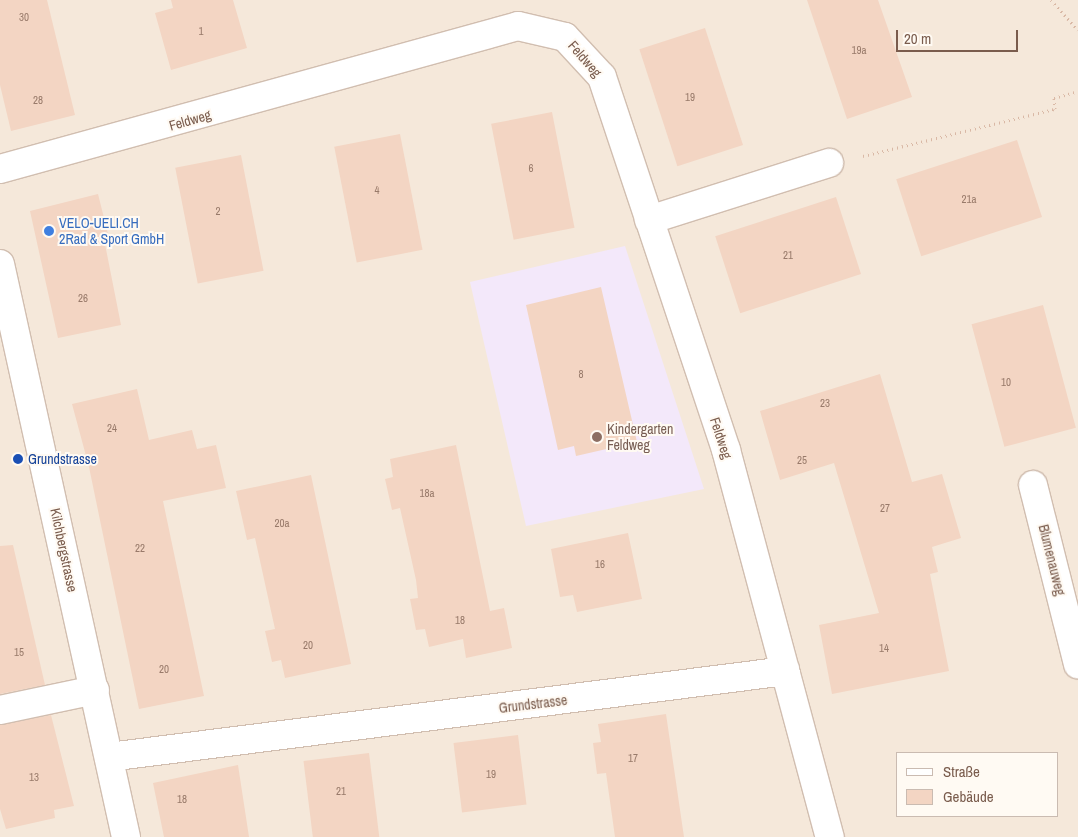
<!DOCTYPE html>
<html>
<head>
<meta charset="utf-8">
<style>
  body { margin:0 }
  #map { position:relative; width:1078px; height:837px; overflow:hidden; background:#fdf6ec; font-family:"Archivo Narrow",sans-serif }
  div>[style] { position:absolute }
  .residential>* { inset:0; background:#f5e8da }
  .education>* { inset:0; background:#f3e8fa }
  .building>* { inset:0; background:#f3d5c3; transform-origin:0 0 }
  .path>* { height:3px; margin-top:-1.5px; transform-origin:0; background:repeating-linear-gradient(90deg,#d9b8a5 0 1px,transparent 0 5px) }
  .roads { filter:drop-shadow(1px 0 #d1beb0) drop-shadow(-1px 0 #d1beb0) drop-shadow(0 1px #d1beb0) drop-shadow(0 -1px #d1beb0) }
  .minor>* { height:28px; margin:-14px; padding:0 14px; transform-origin:14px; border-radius:14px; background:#fff }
  .dots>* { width:14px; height:14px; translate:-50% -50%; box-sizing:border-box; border:2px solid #fffaf3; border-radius:50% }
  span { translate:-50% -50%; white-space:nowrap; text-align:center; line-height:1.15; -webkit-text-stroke:4px #fffaf3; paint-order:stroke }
  .number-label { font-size:11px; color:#987a6a }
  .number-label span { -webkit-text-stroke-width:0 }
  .street-label { font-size:14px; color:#7a5c4d }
  .shop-label { font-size:14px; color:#366cbe }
  .left { translate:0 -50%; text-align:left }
  .education-label { font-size:14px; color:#785e54 }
  .transit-label { font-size:14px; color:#164399 }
  .legend { position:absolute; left:896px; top:752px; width:162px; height:65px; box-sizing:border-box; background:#fffaf3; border:1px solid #cabbb1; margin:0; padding:6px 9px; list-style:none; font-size:15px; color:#7a5c4d }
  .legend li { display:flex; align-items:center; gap:10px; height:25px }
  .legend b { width:25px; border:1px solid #cabbb1 }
  .scale { position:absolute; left:896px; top:30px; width:122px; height:22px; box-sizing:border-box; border:2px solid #7a5c4d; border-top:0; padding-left:6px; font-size:15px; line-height:18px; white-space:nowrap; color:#7a5c4d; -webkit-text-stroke:4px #fffaf3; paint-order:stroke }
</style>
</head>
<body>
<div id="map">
  <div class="residential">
    <i style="clip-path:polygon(evenodd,0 0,1078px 0,1078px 837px,0 837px,0 0,897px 753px,1057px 753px,1057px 816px,897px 816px,897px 753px)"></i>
  </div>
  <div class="education">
    <i style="clip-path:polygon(625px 246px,704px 489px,526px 526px,470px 282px)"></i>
  </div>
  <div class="building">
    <i style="clip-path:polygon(0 0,47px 0,75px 115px,11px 131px,0 85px)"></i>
    <i style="clip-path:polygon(171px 0,233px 0,247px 48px,171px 70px,155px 13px,173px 8px)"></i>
    <i style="clip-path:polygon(807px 0,878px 0,912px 97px,847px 119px)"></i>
    <i style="left:705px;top:28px;width:123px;height:69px;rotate:72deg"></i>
    <i style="left:552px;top:112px;width:118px;height:62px;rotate:79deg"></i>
    <i style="left:400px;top:134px;width:118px;height:67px;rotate:79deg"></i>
    <i style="left:1017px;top:140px;width:81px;height:127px;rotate:72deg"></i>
    <i style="left:241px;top:155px;width:118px;height:67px;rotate:79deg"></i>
    <i style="clip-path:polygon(98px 194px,109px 238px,104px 239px,121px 325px,58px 338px,30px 211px)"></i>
    <i style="left:836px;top:197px;width:81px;height:127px;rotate:72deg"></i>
    <i style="clip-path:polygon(601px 287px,637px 442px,576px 456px,574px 446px,558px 450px,526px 305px)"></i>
    <i style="left:1043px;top:305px;width:127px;height:74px;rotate:75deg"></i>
    <i style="clip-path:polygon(880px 374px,912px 482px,942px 474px,961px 538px,932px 547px,938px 572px,930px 574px,949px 671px,832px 694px,819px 625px,879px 613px,834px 463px,780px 480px,760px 411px)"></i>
    <i style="clip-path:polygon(137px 389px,149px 440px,192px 430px,197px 449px,216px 445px,226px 488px,163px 501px,204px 696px,139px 709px,89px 467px,72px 404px)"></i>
    <i style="clip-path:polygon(456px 445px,490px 611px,504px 608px,512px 648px,466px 658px,463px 639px,429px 647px,425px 629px,416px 630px,410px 599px,418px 598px,416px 580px,400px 508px,392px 510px,385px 479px,393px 477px,390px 459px)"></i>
    <i style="clip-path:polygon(311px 475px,351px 664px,285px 678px,281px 660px,272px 662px,265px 631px,275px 629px,271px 611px,255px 538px,247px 540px,236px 491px)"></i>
    <i style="clip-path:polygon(628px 533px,642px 599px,577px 612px,573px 595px,560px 597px,551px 549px)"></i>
    <i style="clip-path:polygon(13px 545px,45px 685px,0 694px,0 546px)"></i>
    <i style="clip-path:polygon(666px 714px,684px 837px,615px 837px,606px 773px,597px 774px,593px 743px,601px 742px,598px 724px)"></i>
    <i style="clip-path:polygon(51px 715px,74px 806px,54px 810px,55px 818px,6px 829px,0 809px,0 725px)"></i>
    <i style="left:518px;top:735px;width:70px;height:65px;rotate:83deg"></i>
    <i style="left:369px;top:753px;width:85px;height:66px;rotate:83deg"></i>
    <i style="clip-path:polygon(238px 765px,249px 837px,164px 837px,153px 783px)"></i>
  </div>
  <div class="path">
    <i style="left:1051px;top:0;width:40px;rotate:48deg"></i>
    <i style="left:863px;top:156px;width:198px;rotate:-13.8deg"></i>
    <i style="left:1055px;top:109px;width:11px;rotate:-95deg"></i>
    <i style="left:1054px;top:98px;width:25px;rotate:-16deg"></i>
  </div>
  <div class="roads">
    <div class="minor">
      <i style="left:0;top:169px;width:537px;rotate:-15.43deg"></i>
      <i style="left:518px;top:26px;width:48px;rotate:13.2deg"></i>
      <i style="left:565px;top:37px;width:54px;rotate:47.2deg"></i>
      <i style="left:602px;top:77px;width:393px;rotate:71.6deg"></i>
      <i style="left:726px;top:450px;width:401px;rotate:75deg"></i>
      <i style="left:649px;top:220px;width:189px;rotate:-17.6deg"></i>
      <i style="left:0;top:264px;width:587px;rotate:77.6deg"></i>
      <i style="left:1033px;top:485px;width:185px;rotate:75.9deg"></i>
      <i style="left:0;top:710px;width:97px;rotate:-11.9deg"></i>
      <i style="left:109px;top:757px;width:682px;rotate:-7.24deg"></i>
    </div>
  </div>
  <div class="dots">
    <i style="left:49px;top:231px;background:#3f7fe0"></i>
    <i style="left:597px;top:437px;background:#8d6e63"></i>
    <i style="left:18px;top:459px;background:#1a4fb4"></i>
  </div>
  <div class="number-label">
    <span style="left:24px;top:17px">30</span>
    <span style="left:201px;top:31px">1</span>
    <span style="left:859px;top:50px">19a</span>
    <span style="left:690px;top:97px">19</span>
    <span style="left:38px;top:100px">28</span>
    <span style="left:531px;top:168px">6</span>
    <span style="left:377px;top:190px">4</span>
    <span style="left:969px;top:199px">21a</span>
    <span style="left:218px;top:211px">2</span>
    <span style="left:788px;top:255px">21</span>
    <span style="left:83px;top:298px">26</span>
    <span style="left:581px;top:374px">8</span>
    <span style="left:1006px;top:382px">10</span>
    <span style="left:825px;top:403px">23</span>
    <span style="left:112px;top:428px">24</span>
    <span style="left:802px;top:460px">25</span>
    <span style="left:427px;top:493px">18a</span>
    <span style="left:885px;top:508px">27</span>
    <span style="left:282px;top:523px">20a</span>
    <span style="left:140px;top:548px">22</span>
    <span style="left:600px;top:564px">16</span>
    <span style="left:460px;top:620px">18</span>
    <span style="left:308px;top:645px">20</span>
    <span style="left:884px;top:648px">14</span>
    <span style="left:19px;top:652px">15</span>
    <span style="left:164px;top:669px">20</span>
    <span style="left:633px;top:758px">17</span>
    <span style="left:491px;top:774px">19</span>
    <span style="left:34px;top:777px">13</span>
    <span style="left:341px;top:791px">21</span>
    <span style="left:182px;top:799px">18</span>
  </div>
  <div class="street-label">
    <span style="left:585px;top:59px;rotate:49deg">Feldweg</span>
    <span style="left:190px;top:120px;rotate:-16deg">Feldweg</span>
    <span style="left:721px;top:438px;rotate:72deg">Feldweg</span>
    <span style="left:64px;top:550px;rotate:78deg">Kilchbergstrasse</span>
    <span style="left:1052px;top:560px;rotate:76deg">Blumenauweg</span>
    <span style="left:533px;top:704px;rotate:-7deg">Grundstrasse</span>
  </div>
  <div class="shop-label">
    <span class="left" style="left:59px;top:231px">VELO-UELI.CH<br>2Rad &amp; Sport GmbH</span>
  </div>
  <div class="education-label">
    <span class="left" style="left:607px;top:437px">Kindergarten<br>Feldweg</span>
  </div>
  <div class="transit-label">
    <span class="left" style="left:28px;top:459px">Grundstrasse</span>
  </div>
  <ul class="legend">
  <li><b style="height:6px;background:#fff"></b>Straße</li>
  <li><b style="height:14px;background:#f3d5c3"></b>Gebäude</li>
  </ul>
  <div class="scale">20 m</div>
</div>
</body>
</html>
